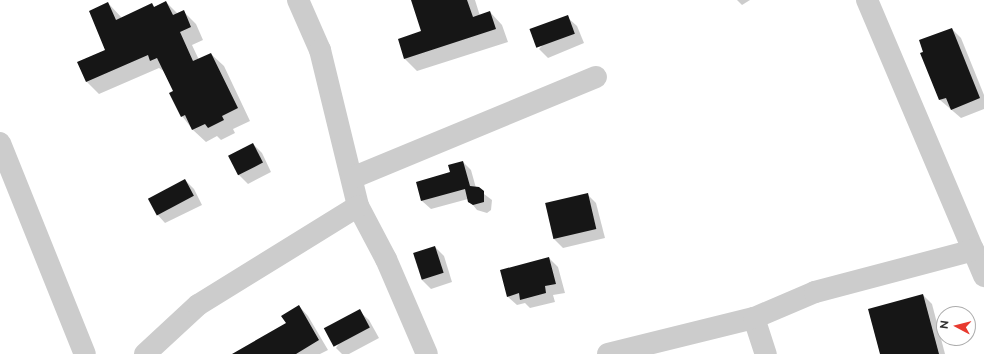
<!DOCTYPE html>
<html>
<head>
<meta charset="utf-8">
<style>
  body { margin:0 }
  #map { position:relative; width:984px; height:354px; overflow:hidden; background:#fff; font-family:Raleway,sans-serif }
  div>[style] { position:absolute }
  .shadow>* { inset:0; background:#0003 }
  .building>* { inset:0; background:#161616; transform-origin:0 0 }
  .minor>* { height:22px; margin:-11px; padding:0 11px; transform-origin:11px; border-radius:11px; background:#ccc }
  span { translate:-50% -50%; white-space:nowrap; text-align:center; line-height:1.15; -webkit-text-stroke:4px #fff; paint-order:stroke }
  .north { position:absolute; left:936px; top:306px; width:40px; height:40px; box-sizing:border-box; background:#fff; border:1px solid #acacac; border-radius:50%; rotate:277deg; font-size:11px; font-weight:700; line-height:16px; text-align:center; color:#2f2f2f }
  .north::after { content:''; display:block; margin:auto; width:14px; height:18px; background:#e83a2f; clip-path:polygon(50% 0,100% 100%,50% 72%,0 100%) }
</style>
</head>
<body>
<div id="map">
  <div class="shadow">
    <i style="clip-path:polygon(412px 0,475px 0,480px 16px,490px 12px,502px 25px,508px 42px,417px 71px,405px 59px,399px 39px,423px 32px)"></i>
    <i style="clip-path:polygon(737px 0,750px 0,742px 5px)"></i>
    <i style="clip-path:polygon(166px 2px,178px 14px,184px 12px,196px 24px,203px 40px,192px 45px,199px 60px,211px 54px,224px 66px,250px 121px,233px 129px,235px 133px,221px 140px,217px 136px,206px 142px,193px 130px,182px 116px,171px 93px,174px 92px,165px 72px,159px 68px,99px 94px,87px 82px,78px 63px,107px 51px,108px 3px,122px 18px,152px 5px,154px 7px)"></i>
    <i style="clip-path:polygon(567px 17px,577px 26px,584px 43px,548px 58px,539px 49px)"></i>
    <i style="clip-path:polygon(952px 29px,961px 38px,984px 95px,984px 109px,961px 118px,940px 100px,921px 53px)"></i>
    <i style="clip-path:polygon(253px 144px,262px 153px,271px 172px,248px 184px,239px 175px,230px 155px)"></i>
    <i style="clip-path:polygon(463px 162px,471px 170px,476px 188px,492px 200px,491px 210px,487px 213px,477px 210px,468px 199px,431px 209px,422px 201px,418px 182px,451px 173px)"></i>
    <i style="clip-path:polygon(185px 180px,194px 189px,202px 205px,165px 223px,156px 213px)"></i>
    <i style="clip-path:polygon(587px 194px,596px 203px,605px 238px,563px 248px,554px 239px,546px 204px)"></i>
    <i style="clip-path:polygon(435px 247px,444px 256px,452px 282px,431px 289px,422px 280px)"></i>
    <i style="clip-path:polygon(549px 258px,558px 267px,565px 293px,553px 295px,555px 302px,530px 308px,525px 303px,517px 305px,507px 296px)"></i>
    <i style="clip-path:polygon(923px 295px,932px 304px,945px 354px,881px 354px)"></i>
    <i style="clip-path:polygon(299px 306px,308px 316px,328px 350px,320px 354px,242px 354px,287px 324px)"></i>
    <i style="clip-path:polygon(359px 311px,369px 320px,379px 338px,349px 354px,342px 354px,336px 348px)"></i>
  </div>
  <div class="building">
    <i style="clip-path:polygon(411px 0,467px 0,473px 17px,490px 11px,496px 29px,404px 59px,398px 39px,421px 31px)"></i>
    <i style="clip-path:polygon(166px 1px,173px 15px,184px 10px,191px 27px,180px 32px,193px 61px,211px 53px,238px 108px,222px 116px,224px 120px,208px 128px,205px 124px,192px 130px,185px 115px,181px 117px,169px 93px,173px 91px,157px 58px,150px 61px,148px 55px,86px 82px,77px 62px,105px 50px,89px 11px,108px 2px,116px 20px,152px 3px,154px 7px)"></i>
    <i style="left:568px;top:15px;width:20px;height:41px;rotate:70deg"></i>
    <i style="clip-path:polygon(952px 28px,980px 98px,951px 110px,946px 98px,939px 100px,920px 53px,923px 52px,919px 40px)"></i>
    <i style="left:253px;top:143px;width:22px;height:28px;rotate:63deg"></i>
    <i style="clip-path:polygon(463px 161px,470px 186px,479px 187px,484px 191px,484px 202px,473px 205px,468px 202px,465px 189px,421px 201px,416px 182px,450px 172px,448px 165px)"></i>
    <i style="left:185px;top:179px;width:19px;height:42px;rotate:62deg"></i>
    <i style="left:588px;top:193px;width:37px;height:44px;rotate:77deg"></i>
    <i style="left:435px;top:246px;width:28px;height:23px;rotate:72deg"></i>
    <i style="clip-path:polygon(549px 257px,556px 284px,545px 286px,546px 293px,520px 300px,519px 293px,507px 297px,500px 270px)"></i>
    <i style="clip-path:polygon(923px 294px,939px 354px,880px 354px,868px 309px)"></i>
    <i style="clip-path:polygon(299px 305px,319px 340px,296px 354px,232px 354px,286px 323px,281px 316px)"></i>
    <i style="left:360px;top:309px;width:21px;height:41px;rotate:62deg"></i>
  </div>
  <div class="minor">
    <i style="left:298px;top:0;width:55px;rotate:66.3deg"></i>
    <i style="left:320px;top:50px;width:161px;rotate:76.3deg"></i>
    <i style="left:358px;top:206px;width:60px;rotate:62.2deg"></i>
    <i style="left:386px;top:259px;width:103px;rotate:66.7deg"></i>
    <i style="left:867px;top:0;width:300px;rotate:67deg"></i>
    <i style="left:0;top:143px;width:227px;rotate:68.1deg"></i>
    <i style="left:352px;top:178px;width:264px;rotate:-22.5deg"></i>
    <i style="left:754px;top:318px;width:38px;rotate:72deg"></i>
    <i style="left:145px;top:354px;width:72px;rotate:-42.8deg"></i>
    <i style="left:198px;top:305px;width:188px;rotate:-31.7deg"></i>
    <i style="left:608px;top:354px;width:150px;rotate:-13.9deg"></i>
    <i style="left:754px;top:318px;width:66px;rotate:-23.1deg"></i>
    <i style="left:815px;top:292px;width:164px;rotate:-14.8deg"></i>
  </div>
  <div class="north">N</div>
</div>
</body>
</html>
